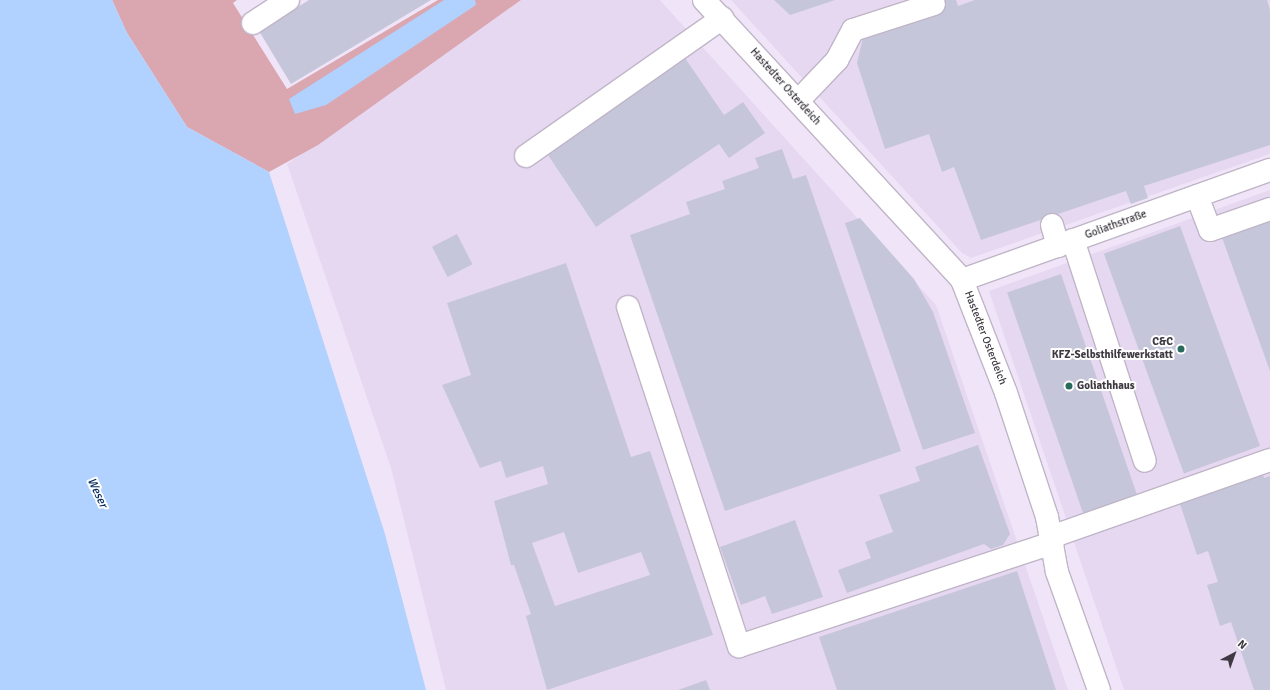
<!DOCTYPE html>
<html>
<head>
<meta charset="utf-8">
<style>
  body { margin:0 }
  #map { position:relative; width:1270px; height:690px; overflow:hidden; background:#f0e5f8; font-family:Signika,sans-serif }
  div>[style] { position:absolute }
  .built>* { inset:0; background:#e7d8f2 }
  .green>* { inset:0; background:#daa6af }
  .water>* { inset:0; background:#b1d1ff }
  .building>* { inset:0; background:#c5c6da; transform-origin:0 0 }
  .roads { filter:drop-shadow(1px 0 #c0b5c7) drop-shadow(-1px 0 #c0b5c7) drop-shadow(0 1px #c0b5c7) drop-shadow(0 -1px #c0b5c7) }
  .minor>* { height:22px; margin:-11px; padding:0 11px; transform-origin:11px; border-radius:11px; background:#fff }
  .dots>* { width:11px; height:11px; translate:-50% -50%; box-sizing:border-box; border:2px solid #fff; border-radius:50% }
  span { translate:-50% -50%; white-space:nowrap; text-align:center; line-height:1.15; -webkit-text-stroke:4px #fff; paint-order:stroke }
  .street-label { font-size:11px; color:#3f3a42 }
  .poi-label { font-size:11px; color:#3f3a42; font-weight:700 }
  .right { translate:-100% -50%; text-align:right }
  .left { translate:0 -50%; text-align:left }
  .water-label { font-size:12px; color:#00295d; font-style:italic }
  .north { position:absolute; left:1214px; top:634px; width:40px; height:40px; -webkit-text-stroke:3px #fff; paint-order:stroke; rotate:41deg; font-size:11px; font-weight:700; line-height:16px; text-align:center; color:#3f3a42 }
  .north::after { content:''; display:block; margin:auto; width:14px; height:18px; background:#3f3a42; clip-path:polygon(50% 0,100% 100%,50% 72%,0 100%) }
</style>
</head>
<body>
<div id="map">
  <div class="built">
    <i style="clip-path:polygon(521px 0,660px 0,936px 305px,1068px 690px,446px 690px,391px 468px,287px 164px)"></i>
    <i style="clip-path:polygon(731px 0,1270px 0,1270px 154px,971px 258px,962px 253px)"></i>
    <i style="clip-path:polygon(1270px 190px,1270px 690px,1124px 690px,989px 291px)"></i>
  </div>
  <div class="green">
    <i style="clip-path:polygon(112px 0,237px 0,233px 3px,287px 89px,438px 0,521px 0,318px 145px,269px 172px,187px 127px,127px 33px)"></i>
  </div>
  <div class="water">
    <i style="clip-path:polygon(0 0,112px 0,127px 33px,187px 127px,269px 172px,385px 534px,426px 690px,0 690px)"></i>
    <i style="clip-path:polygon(444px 0,475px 0,476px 5px,326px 105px,295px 114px,289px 99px)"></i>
  </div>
  <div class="building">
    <i style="clip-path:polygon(309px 0,431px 0,291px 84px,259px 31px)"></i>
    <i style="clip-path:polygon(774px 0,835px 0,790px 15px)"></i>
    <i style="clip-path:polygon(933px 0,956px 0,958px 6px,975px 0,1267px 0,1270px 10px,1270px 145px,1144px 186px,1148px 198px,1131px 204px,1126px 191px,981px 240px,954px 167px,942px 172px,929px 134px,885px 149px,857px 63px,863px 38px)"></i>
    <i style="clip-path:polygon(685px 58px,724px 115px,743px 102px,765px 133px,729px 158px,719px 144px,596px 227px,548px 155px)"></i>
    <i style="clip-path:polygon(782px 149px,793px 179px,806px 175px,901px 451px,725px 511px,630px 235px,690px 214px,686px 202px,725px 189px,722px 181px,759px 168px,755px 158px)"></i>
    <i style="clip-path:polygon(1270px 214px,1270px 371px,1220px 232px)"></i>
    <i style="clip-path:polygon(860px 218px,914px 279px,933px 312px,975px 433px,923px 450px,845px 223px)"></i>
    <i style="left:1180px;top:226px;width:234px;height:81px;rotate:70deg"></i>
    <i style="left:457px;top:234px;width:34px;height:28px;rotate:63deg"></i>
    <i style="clip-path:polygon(evenodd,566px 263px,631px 457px,650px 451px,713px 635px,547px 690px,526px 616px,531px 614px,514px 565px,511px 565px,494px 501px,548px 484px,543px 466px,506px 478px,501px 461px,480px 468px,442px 385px,471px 375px,447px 303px,566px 263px,564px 532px,578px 573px,641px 552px,650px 575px,555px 606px,532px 543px,564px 532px)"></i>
    <i style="left:1061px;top:274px;width:235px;height:57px;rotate:71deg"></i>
    <i style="clip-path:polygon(978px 445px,1010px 534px,1003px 545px,991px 549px,984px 544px,847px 593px,838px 570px,871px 558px,865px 542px,893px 532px,879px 495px,920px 481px,915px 467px)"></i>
    <i style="clip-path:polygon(1262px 472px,1264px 478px,1270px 476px,1270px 690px,1254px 690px,1231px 622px,1220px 626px,1207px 585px,1218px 582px,1208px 551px,1197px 555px,1179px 501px)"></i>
    <i style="clip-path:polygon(795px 520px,823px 597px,772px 614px,765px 596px,741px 605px,720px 547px)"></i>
    <i style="clip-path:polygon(1017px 571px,1056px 690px,837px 690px,819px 637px)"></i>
    <i style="clip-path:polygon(706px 680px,710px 690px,678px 690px)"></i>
  </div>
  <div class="roads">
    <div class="minor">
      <i style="left:704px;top:0;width:381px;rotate:47.3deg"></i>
      <i style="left:962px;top:280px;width:121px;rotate:68.7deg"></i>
      <i style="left:1006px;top:393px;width:131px;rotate:71.7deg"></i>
      <i style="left:1047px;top:517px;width:56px;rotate:79.7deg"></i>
      <i style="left:1057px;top:572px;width:125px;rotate:70.4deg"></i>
      <i style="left:253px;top:23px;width:42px;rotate:-33.3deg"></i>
      <i style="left:798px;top:101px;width:57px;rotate:-46.4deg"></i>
      <i style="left:837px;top:60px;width:34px;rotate:-62deg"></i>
      <i style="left:853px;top:30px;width:85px;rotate:-17.8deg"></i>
      <i style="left:526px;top:156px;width:240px;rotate:-35.1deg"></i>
      <i style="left:1197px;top:196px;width:36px;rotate:69deg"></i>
      <i style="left:1210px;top:230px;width:64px;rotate:-19.3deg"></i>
      <i style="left:1052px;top:225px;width:22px;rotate:74deg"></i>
      <i style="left:1073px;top:240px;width:232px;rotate:72deg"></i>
      <i style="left:962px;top:280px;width:327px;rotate:-19.7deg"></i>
      <i style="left:628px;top:307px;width:357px;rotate:71.9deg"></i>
      <i style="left:739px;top:646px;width:330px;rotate:-18.2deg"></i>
      <i style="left:1051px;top:537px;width:232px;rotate:-19.4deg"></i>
    </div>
  </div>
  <div class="dots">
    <i style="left:1181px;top:349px;background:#286b5c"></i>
    <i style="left:1069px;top:386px;background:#286b5c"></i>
  </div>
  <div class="street-label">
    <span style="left:785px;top:87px;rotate:48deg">Hastedter Osterdeich</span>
    <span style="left:1116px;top:225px;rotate:-20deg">Goliathstraße</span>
    <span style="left:985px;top:338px;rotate:69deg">Hastedter Osterdeich</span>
  </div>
  <div class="poi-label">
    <span class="right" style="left:1173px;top:349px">C&amp;C<br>KFZ-Selbsthilfewerkstatt</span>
    <span class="left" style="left:1077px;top:386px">Goliathhaus</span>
  </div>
  <div class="water-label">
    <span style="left:97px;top:493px;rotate:65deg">Weser</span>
  </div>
  <div class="north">N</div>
</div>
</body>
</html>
